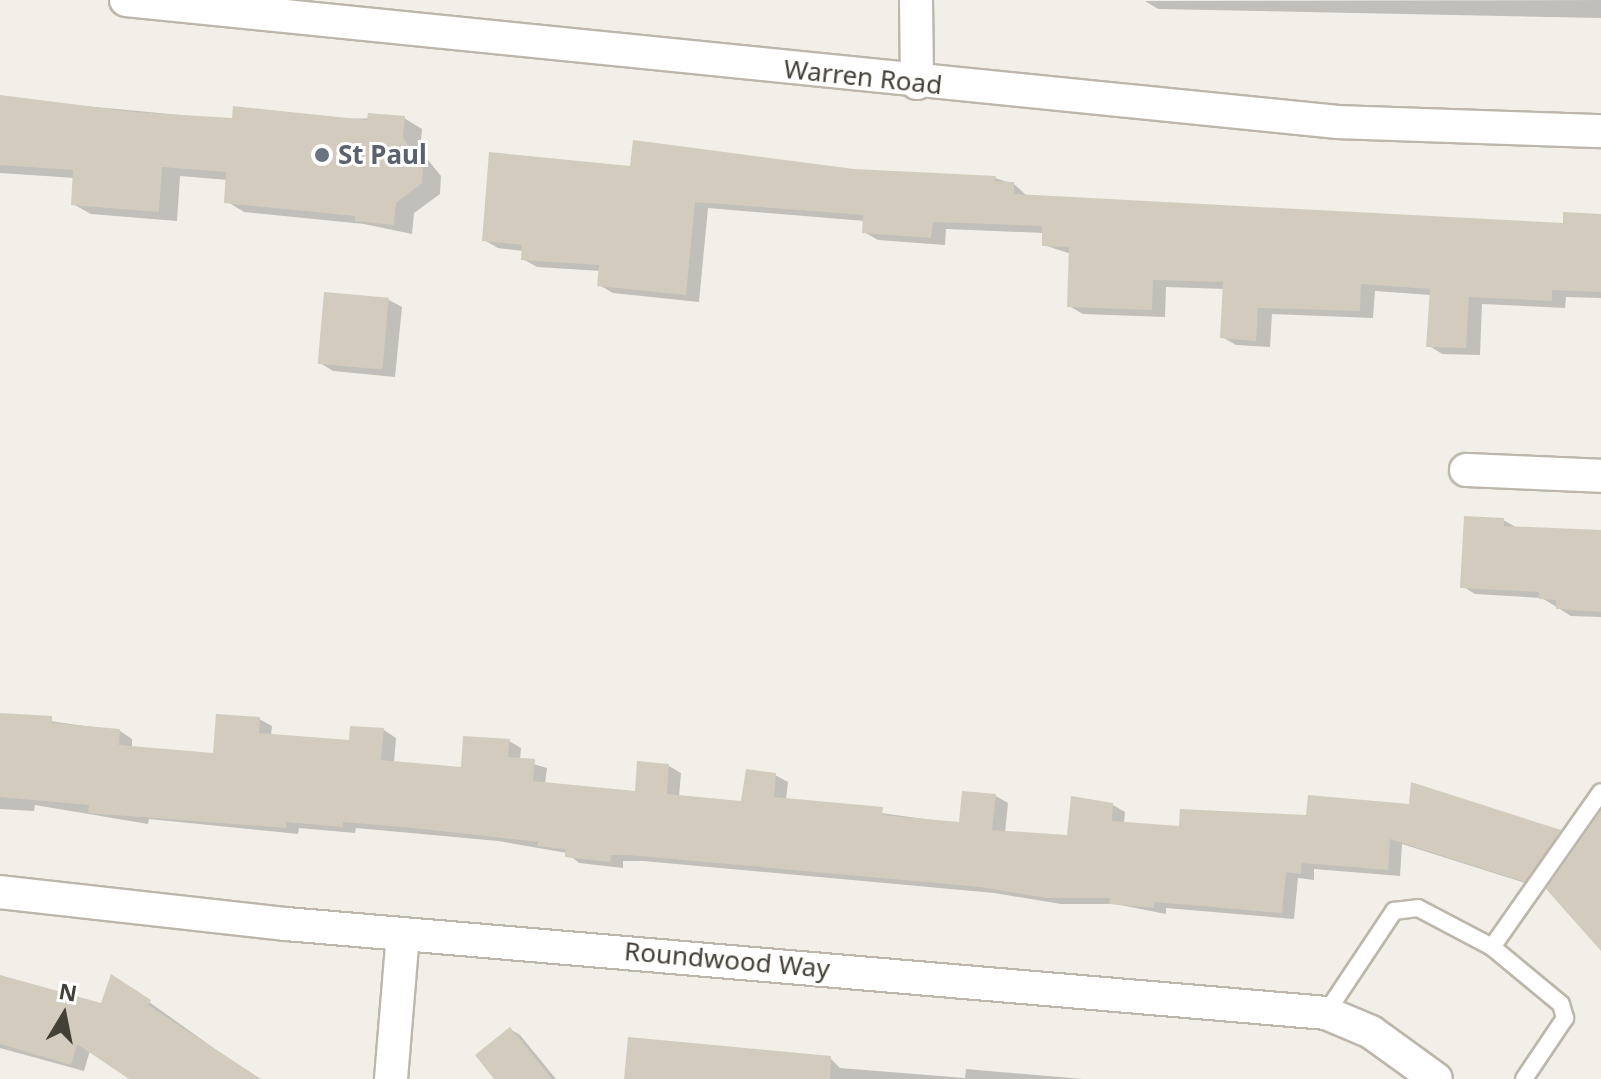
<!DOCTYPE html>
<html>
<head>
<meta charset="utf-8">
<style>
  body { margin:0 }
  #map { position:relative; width:1601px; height:1079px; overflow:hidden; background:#f2efe8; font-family:"Noto Sans",sans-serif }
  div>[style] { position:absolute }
  .shadow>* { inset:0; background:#0003 }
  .building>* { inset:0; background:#d3cbbe; transform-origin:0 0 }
  .roads { filter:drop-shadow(2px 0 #bdb7ab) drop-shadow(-2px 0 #bdb7ab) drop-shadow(0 2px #bdb7ab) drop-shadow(0 -2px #bdb7ab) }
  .service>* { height:16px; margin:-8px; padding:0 8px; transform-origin:8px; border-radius:8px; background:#fff }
  .minor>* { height:32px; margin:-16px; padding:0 16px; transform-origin:16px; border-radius:16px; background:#fff }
  .dots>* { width:22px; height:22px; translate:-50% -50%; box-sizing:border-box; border:4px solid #fff; border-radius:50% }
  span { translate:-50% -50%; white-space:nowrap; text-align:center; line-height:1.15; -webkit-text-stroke:6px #fff; paint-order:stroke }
  .street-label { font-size:26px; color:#454037 }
  .worship-label { font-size:26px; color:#5b616d; font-weight:700 }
  .left { translate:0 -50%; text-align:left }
  .north { position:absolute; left:24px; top:975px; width:80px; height:80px; -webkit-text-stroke:6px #fff; paint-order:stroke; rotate:10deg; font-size:22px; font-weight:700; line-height:32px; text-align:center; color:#454037 }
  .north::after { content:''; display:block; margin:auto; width:28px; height:36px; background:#454037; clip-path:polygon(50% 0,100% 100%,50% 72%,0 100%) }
</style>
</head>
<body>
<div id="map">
  <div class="shadow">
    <i style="clip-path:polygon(1601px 0,1601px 18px,1158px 9px,1145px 1px)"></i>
    <i style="clip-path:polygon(0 98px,233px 120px,404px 118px,422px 129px,420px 150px,441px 176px,440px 194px,414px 213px,412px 234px,364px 224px,244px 212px,226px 201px,228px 180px,180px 176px,177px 221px,91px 214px,73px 204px,75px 178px,0 173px)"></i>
    <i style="clip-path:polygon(632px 168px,995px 178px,1014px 184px,1028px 197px,1565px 225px,1601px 215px,1601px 298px,1566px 297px,1565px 308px,1482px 304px,1480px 355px,1442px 354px,1428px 345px,1431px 295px,1375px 291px,1373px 318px,1272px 314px,1270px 347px,1236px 345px,1222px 337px,1225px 289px,1166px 287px,1165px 317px,1083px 314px,1069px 306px,1071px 254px,1044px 245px,1044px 233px,946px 229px,945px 245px,878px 240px,864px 232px,865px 221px,708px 208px,699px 302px,613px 293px,599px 285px,601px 271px,537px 267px,523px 259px,524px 251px,498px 248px,484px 240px)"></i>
    <i style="clip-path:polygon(389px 300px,402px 307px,395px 377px,333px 371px,320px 363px)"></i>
    <i style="clip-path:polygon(1503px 520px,1516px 527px,1601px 533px,1601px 617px,1571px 616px,1542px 598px,1475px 594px,1462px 586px)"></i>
    <i style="clip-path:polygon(0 714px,120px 731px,132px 739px,132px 748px,214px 755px,259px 719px,272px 726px,271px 736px,350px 743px,384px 730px,396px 738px,394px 763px,463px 769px,509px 741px,521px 748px,520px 760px,547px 768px,545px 784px,637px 793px,669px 766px,681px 773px,679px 797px,743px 804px,775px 775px,788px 782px,786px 800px,961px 824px,996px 796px,1008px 803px,1005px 833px,1069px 838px,1113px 805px,1125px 812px,1124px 824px,1181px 828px,1411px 806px,1413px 784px,1572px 839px,1538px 887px,1402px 844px,1400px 876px,1314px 869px,1314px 880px,1298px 878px,1294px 919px,1166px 908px,1166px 914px,1115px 904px,1061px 904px,994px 893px,643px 861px,623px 861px,623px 868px,579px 863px,567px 853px,498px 841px,356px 828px,355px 833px,299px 828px,298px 834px,149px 819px,148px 824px,35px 805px,34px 811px,0 809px)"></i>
    <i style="clip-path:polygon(0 977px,102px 1006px,124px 984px,257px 1079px,139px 1079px,90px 1050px,84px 1071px,0 1048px)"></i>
    <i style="clip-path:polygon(510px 1029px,520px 1035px,556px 1079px,497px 1079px)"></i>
    <i style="clip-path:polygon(828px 1056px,840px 1068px,965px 1078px,966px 1069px,1083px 1079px,626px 1079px)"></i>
  </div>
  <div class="building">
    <i style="clip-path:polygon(0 95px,134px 112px,232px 118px,233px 106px,367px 120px,368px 113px,405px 116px,403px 138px,423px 164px,422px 183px,396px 203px,394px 225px,355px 221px,355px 216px,224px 203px,226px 172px,162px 167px,159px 212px,71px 205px,73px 170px,0 165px)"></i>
    <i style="clip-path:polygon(633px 140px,854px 169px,996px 176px,995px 181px,1014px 182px,1014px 194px,1563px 223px,1563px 212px,1601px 214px,1601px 292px,1552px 290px,1552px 301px,1469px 297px,1466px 348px,1426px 347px,1430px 289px,1361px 284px,1360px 311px,1258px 308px,1256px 341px,1220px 338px,1223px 282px,1153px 280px,1152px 310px,1067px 307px,1069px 247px,1042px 246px,1042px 226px,933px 222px,931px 238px,862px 233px,863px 215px,695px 202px,686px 295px,597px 286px,599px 265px,521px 260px,522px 245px,482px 241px,489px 152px,630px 166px)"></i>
    <i style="left:324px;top:292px;width:65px;height:72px;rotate:5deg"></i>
    <i style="clip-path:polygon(1464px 516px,1504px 518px,1504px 526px,1601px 530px,1601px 612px,1556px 609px,1556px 600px,1539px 599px,1539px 592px,1460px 588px)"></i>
    <i style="clip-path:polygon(0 713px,52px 716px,52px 723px,120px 729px,119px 745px,213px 753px,216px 714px,260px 717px,259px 733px,349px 740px,350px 726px,384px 728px,381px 760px,461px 767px,463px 736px,510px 739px,508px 757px,535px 759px,533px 781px,635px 791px,637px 761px,669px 764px,667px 794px,741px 801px,746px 769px,776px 773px,774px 797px,883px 807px,882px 815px,959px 822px,962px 791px,996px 794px,992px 830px,1067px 835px,1071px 796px,1113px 803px,1112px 821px,1179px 826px,1180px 809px,1306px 815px,1308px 795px,1409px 804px,1411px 782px,1561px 830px,1525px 882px,1390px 839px,1388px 870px,1302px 863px,1301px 874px,1286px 872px,1282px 913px,1154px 902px,1154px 908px,1109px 904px,1110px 898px,1047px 898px,980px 887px,628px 855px,611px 855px,610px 862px,565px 857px,565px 849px,537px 846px,538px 842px,414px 828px,343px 822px,343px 827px,286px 822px,286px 828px,88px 813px,89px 805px,0 797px)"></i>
    <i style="clip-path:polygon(1601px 811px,1601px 951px,1546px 889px)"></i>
    <i style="clip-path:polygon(111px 974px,151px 1000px,148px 1005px,261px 1079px,129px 1079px,77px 1044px,71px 1065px,0 1044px,0 975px,101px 1003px)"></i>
    <i style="clip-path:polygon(510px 1027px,552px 1079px,494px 1079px,475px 1055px)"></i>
    <i style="clip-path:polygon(628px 1037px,831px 1056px,830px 1079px,624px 1079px)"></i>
  </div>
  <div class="roads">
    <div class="service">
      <i style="left:1492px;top:947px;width:189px;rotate:-54.9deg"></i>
      <i style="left:1326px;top:1013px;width:123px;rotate:-56.3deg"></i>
      <i style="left:1394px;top:911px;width:24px;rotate:-7deg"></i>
      <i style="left:1418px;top:908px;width:84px;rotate:27.8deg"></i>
      <i style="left:1492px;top:947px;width:89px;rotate:39.6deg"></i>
      <i style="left:1561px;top:1004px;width:15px;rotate:74deg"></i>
      <i style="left:1565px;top:1018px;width:73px;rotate:123.9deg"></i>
    </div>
    <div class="minor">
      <i style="left:126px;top:0;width:1218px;rotate:5.75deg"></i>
      <i style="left:1338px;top:122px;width:263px;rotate:2deg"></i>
      <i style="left:916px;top:0;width:83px;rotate:89.3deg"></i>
      <i style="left:1466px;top:470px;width:135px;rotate:2.5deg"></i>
      <i style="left:0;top:892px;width:288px;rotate:6.4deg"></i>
      <i style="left:286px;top:924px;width:1044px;rotate:4.89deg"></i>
      <i style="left:1326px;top:1013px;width:49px;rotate:22.9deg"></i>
      <i style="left:1371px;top:1032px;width:80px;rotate:35.9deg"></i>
      <i style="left:391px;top:1079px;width:145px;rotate:-85.3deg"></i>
    </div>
  </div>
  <div class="dots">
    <i style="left:322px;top:155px;background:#6b7280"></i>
  </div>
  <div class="street-label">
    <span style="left:863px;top:77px;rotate:6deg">Warren Road</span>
    <span style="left:727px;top:960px;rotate:5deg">Roundwood Way</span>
  </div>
  <div class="worship-label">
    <span class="left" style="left:338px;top:155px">St Paul</span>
  </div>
  <div class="north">N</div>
</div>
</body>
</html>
